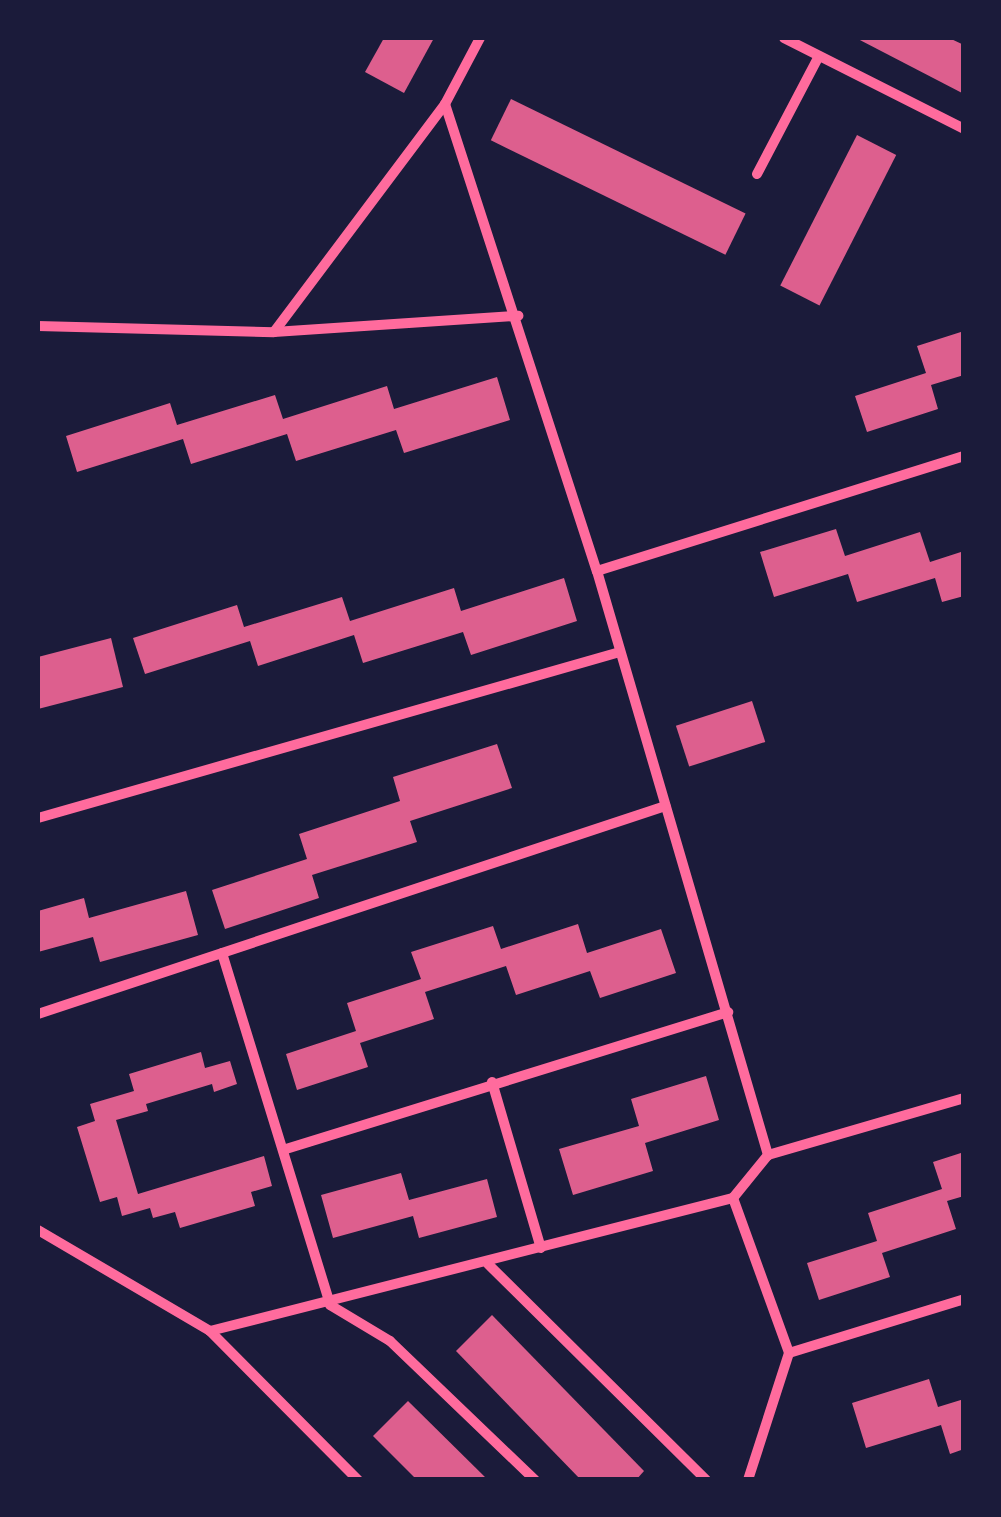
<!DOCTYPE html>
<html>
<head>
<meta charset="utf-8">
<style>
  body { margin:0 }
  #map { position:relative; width:1001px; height:1517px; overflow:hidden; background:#1b1b3a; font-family:"Source Sans 3",sans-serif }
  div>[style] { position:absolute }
  .building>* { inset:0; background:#dd5f8e; transform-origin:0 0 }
  .minor>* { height:10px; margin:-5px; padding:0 5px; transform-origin:5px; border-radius:5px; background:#ff6b9d }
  span { translate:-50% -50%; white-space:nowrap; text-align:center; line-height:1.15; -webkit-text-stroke:8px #1b1b3a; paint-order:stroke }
  .frame { position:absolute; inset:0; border:40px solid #1b1b3a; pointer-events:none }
</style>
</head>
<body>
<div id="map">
  <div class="building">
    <i style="clip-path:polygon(384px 38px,434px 38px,404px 93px,365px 72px)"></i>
    <i style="clip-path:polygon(856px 38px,949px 38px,964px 45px,964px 94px)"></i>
    <i style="left:511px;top:99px;width:261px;height:46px;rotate:26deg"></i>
    <i style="left:857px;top:135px;width:44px;height:169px;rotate:27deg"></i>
    <i style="clip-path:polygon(964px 331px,964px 375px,931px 385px,938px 409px,867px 432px,855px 396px,926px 373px,917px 346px)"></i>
    <i style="clip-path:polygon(497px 377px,510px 420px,404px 453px,396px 430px,296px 461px,287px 434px,191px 464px,183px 439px,77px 472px,66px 436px,170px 403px,177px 425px,275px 395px,283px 419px,387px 386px,394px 409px)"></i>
    <i style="clip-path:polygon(836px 529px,845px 556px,920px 532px,930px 562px,964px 551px,964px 596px,942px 602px,935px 578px,857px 602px,848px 574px,774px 597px,760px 552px)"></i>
    <i style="clip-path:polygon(564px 578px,577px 621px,471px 655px,463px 632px,363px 663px,354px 635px,258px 666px,250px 641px,145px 674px,133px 638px,237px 605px,244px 627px,342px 597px,350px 621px,454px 588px,461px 611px)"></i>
    <i style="clip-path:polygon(111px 638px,123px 687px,38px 709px,38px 657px)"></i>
    <i style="left:752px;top:701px;width:43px;height:80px;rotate:72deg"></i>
    <i style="clip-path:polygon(497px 744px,512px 788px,410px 821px,417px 842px,312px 875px,319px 898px,225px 929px,212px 890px,307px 859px,299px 834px,400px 801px,393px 777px)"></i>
    <i style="clip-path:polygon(186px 891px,198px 935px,100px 962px,93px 937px,38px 952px,38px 911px,84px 898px,89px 918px)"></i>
    <i style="clip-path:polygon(578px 924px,587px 953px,661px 929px,676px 973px,600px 998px,590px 971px,516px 995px,506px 966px,425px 992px,434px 1019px,360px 1043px,368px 1067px,297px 1090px,286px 1054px,356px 1031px,347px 1003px,421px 979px,411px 952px,493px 926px,501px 949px)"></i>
    <i style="clip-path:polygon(201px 1052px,205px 1068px,230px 1061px,237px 1084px,214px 1092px,212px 1084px,146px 1104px,148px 1111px,116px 1120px,138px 1194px,264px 1156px,272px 1186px,251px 1192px,255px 1206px,180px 1228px,175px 1212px,153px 1218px,150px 1208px,122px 1216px,117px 1197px,100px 1202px,77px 1127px,95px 1121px,90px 1104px,134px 1091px,129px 1074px)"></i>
    <i style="clip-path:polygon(706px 1076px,719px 1120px,645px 1143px,653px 1171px,573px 1195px,559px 1149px,639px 1126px,631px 1099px)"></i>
    <i style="clip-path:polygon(964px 1152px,964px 1196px,947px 1201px,956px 1229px,882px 1253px,890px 1277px,819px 1300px,807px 1263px,877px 1241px,868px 1213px,942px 1189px,933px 1162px)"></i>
    <i style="clip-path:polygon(401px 1173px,409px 1200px,487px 1179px,497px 1217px,419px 1238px,413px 1216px,333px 1238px,321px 1195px)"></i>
    <i style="clip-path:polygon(492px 1315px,644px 1471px,636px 1480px,581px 1480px,456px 1351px)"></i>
    <i style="clip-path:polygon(929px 1379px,938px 1407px,964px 1399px,964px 1449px,950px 1454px,941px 1425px,866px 1448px,852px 1403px)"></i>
    <i style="clip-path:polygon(408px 1401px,488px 1480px,417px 1480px,373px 1436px)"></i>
  </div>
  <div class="minor">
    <i style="left:480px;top:38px;width:75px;rotate:117.9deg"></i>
    <i style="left:445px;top:104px;width:491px;rotate:72deg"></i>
    <i style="left:597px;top:571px;width:609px;rotate:73.68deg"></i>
    <i style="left:784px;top:38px;width:202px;rotate:26.8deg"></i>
    <i style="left:757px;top:174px;width:133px;rotate:-62.3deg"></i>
    <i style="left:38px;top:326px;width:236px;rotate:1.5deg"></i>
    <i style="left:274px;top:332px;width:245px;rotate:-3.8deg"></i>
    <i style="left:274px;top:332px;width:285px;rotate:-53.1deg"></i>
    <i style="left:597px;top:571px;width:385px;rotate:-17.4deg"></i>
    <i style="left:38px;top:818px;width:605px;rotate:-15.92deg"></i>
    <i style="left:222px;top:953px;width:368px;rotate:72.9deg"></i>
    <i style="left:330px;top:1305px;width:70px;rotate:31deg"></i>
    <i style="left:390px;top:1341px;width:201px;rotate:43.8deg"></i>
    <i style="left:38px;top:1014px;width:661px;rotate:-18.35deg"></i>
    <i style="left:492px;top:1082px;width:173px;rotate:73.6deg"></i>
    <i style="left:286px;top:1149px;width:463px;rotate:-17.2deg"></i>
    <i style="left:733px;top:1198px;width:165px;rotate:70.1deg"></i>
    <i style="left:789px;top:1353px;width:133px;rotate:107.9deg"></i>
    <i style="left:38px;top:1230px;width:199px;rotate:30.4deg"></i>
    <i style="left:210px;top:1331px;width:210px;rotate:45.2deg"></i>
    <i style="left:488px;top:1264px;width:307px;rotate:44.7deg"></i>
    <i style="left:210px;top:1331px;width:540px;rotate:-14.27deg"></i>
    <i style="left:733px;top:1198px;width:55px;rotate:-50.9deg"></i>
    <i style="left:768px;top:1155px;width:204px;rotate:-16.2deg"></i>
    <i style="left:789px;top:1353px;width:183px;rotate:-17.1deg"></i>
  </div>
  <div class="frame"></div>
</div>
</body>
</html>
